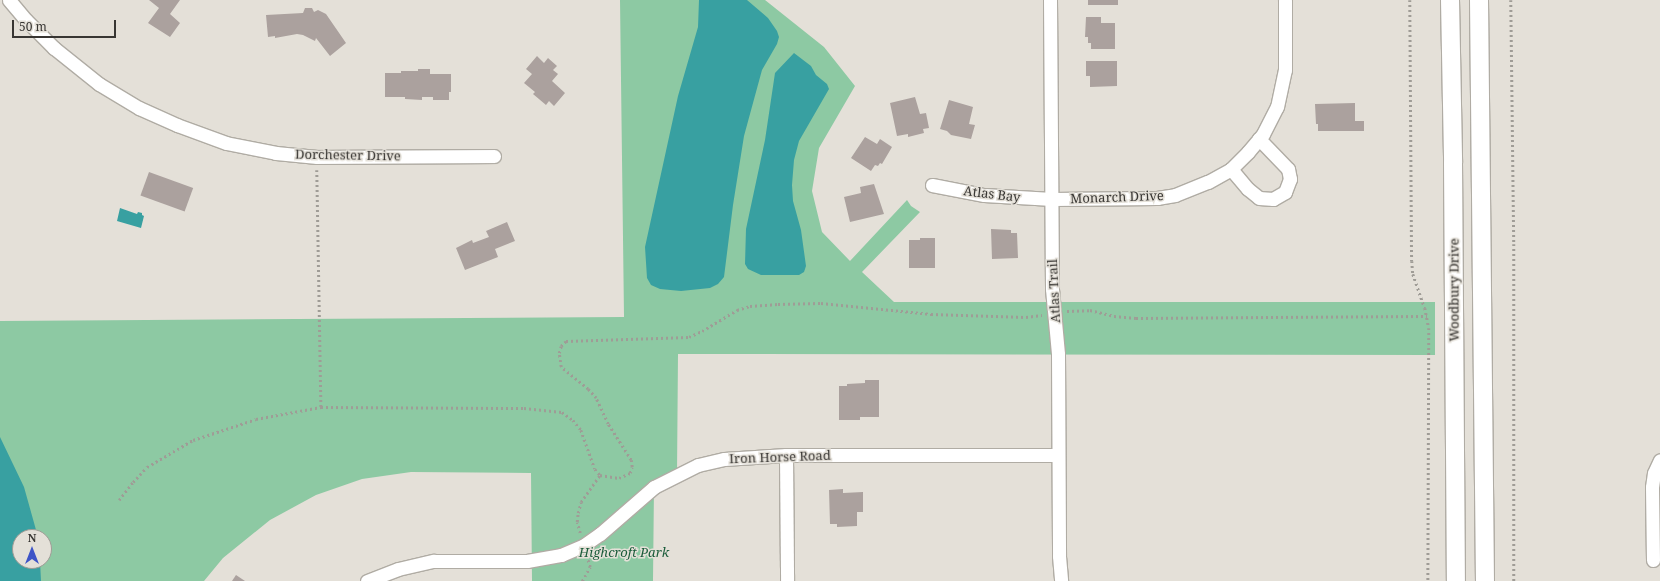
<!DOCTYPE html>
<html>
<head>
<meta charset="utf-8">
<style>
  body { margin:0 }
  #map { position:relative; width:1660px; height:581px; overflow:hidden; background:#e4e0d8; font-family:"Noto Serif",serif }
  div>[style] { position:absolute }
  .green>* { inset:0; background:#8dc9a3 }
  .water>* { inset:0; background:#38a0a1 }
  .building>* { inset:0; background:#aba19e; transform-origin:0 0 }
  .path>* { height:2.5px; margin-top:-1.25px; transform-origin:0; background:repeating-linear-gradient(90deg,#9f9c96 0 2px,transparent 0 5px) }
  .roads { filter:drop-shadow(1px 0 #b0aca4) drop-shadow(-1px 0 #b0aca4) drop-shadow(0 1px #b0aca4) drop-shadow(0 -1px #b0aca4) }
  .street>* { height:13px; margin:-6.5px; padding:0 6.5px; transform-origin:6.5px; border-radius:6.5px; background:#fff }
  .secondary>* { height:18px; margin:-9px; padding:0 9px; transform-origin:9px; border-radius:9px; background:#fff }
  span { translate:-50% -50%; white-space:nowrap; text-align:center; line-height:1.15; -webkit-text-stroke:3px #e4e0d8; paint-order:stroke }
  .street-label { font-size:13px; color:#383633 }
  .park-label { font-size:13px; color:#1a5c3a; font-style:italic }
  .north { position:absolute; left:12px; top:529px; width:40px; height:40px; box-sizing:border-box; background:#e4e0d8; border:1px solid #9f9c96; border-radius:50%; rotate:0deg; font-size:11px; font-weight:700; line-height:16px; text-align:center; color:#383633 }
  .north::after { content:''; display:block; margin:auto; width:14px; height:18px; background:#3e54c7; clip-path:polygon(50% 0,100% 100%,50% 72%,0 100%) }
  .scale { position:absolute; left:12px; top:20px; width:104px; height:18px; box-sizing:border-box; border:2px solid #383633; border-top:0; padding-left:5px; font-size:12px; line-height:14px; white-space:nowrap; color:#383633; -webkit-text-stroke:3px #e4e0d8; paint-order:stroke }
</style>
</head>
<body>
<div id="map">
  <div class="green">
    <i style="clip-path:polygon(evenodd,620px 0,765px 0,824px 47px,855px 86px,819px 148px,812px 191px,822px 232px,850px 261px,907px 200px,911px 206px,920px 212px,862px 272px,894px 302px,1435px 302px,1435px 355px,678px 354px,677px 474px,654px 487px,653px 581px,532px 581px,531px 473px,411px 472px,362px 479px,316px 495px,270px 520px,223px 558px,204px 581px,0 581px,0 321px,624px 317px,620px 0,20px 537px,44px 537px,44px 561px,20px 561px,20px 537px)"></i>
  </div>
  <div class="water">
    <i style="clip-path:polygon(699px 0,747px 0,768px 18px,777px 31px,779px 37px,777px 44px,762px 70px,744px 136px,733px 205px,724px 277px,718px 284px,710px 288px,681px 291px,660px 289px,651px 285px,647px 278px,645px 247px,678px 96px,698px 27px)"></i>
    <i style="clip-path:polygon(794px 53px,811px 66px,816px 75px,827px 84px,829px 89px,799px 141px,794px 160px,792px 185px,793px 201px,801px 230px,806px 266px,804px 272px,799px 275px,761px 275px,748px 269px,745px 264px,746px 229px,765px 140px,775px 73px)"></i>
    <i style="clip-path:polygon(120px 208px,137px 214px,138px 212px,142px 213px,142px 215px,144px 216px,141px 228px,117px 221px)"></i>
    <i style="clip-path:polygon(0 437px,24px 487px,38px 537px,20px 537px,20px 561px,40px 561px,41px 581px,0 581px)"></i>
  </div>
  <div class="building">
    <i style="clip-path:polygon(149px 0,180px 0,170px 14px,180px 23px,170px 37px,148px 23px,159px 8px)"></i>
    <i style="left:1088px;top:0;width:30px;height:5px"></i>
    <i style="clip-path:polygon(305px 8px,312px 8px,314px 12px,318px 10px,326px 14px,346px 43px,330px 56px,316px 38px,315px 41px,303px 35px,297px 34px,275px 38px,275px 36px,268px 37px,266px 15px,303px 13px)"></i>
    <i style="clip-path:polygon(1086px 17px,1101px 17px,1101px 23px,1115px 23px,1115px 49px,1091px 49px,1091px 43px,1088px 43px,1088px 37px,1085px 37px)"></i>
    <i style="clip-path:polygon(537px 56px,544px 63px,548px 58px,557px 66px,553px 70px,558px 74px,552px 81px,565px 93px,554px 106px,549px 101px,546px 105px,533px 94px,535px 92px,524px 83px,532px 74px,526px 69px)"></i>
    <i style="clip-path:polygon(1086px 61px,1117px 61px,1117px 86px,1090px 87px,1090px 76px,1086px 76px)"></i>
    <i style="clip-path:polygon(418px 69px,430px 69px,430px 74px,451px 74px,451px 92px,449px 92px,449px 100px,433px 100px,433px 97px,422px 97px,422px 100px,405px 99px,405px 97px,385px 97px,385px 73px,401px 73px,401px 71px,418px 71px)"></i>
    <i style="clip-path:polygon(915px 97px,920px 114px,926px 113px,929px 128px,923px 129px,924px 133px,908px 137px,908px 134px,897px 136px,890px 103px)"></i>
    <i style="clip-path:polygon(949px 100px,973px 107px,969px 124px,975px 125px,971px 139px,951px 135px,947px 131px,940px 129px)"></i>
    <i style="clip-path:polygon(1355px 103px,1355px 121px,1364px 121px,1364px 131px,1318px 131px,1318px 124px,1316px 124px,1315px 104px)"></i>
    <i style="clip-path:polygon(865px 137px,877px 144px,880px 139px,892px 147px,882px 164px,880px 163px,878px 166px,875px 165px,871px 171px,851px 158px)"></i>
    <i style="left:149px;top:172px;width:47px;height:25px;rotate:20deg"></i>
    <i style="clip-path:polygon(874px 184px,884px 214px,850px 222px,844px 197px,861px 193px,860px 187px)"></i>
    <i style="clip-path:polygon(507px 222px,515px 241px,495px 249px,498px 257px,465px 270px,456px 248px,472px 240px,473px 243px,489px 237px,486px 231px)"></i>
    <i style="clip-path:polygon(991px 229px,1011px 230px,1011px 233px,1017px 233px,1018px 258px,992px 259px)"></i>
    <i style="clip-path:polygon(920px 238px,935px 238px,935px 268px,909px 268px,909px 240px,920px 240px)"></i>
    <i style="clip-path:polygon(865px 380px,879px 380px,879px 417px,860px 417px,860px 420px,839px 420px,839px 386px,847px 386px,847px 384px,865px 383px)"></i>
    <i style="clip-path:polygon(843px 489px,843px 493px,863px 492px,863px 512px,857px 512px,857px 526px,837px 527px,837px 524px,830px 524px,829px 490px)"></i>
    <i style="clip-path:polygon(236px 575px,245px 581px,232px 581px)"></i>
  </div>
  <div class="path">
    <i style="left:1410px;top:0;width:261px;rotate:89.6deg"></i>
    <i style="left:1412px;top:261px;width:13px;rotate:86deg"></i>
    <i style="left:1413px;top:274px;width:36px;rotate:71deg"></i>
    <i style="left:1425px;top:308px;width:20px;rotate:79deg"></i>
    <i style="left:1429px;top:328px;width:253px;rotate:90.2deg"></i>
    <i style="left:1511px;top:0;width:244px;rotate:89.3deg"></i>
    <i style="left:1514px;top:244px;width:337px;rotate:90deg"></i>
    <i style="left:317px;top:170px;width:237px;rotate:89deg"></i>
    <i style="left:1067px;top:311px;width:23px;rotate:-2deg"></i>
    <i style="left:1090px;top:310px;width:25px;rotate:14deg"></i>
    <i style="left:1114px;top:316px;width:22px;rotate:5deg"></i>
    <i style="left:1136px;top:318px;width:291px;rotate:-0.4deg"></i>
    <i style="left:119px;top:500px;width:23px;rotate:-52deg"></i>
    <i style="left:133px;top:482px;width:21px;rotate:-47deg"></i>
    <i style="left:147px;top:467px;width:53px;rotate:-30.4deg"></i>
    <i style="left:193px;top:440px;width:66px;rotate:-18.4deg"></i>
    <i style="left:256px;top:419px;width:66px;rotate:-10.5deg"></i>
    <i style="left:321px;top:407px;width:203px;rotate:0.3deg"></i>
    <i style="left:524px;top:408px;width:38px;rotate:6deg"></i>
    <i style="left:562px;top:412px;width:14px;rotate:36deg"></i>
    <i style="left:573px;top:420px;width:13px;rotate:51deg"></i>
    <i style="left:581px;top:430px;width:41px;rotate:70.3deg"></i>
    <i style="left:595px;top:469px;width:8px;rotate:50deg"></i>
    <i style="left:580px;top:533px;width:11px;rotate:-105deg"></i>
    <i style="left:577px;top:522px;width:9px;rotate:-84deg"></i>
    <i style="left:578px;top:513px;width:11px;rotate:-75deg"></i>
    <i style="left:581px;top:502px;width:33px;rotate:-55deg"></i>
    <i style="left:600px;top:475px;width:19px;rotate:9deg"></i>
    <i style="left:619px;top:478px;width:12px;rotate:-24deg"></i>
    <i style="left:630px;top:473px;width:6px;rotate:-72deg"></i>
    <i style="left:632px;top:467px;width:7px;rotate:-98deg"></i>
    <i style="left:631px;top:460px;width:43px;rotate:-122.6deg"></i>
    <i style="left:608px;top:424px;width:29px;rotate:-115deg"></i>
    <i style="left:596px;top:398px;width:12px;rotate:-132deg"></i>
    <i style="left:588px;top:389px;width:35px;rotate:-141deg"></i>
    <i style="left:561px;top:367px;width:14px;rotate:-98deg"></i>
    <i style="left:559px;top:353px;width:7px;rotate:-74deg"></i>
    <i style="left:561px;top:346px;width:7px;rotate:-45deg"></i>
    <i style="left:566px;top:341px;width:123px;rotate:-1.9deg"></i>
    <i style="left:689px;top:337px;width:14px;rotate:-25deg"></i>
    <i style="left:702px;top:331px;width:41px;rotate:-31deg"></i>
    <i style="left:737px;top:310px;width:14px;rotate:-17deg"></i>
    <i style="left:750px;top:306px;width:28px;rotate:-4deg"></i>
    <i style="left:778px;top:304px;width:43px;rotate:-1.3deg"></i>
    <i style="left:821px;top:303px;width:111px;rotate:5.7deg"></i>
    <i style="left:931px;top:314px;width:95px;rotate:1.8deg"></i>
    <i style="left:1026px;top:317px;width:16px;rotate:-7deg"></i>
    <i style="left:582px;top:581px;width:16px;rotate:-60deg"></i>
    <i style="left:590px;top:567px;width:10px;rotate:-107deg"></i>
  </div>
  <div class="roads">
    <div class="street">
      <i style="left:9px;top:0;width:26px;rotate:50deg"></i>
      <i style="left:26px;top:20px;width:40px;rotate:45deg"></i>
      <i style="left:54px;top:48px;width:58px;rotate:38.7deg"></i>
      <i style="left:99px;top:84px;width:47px;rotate:31deg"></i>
      <i style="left:139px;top:108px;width:42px;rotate:24.1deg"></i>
      <i style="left:177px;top:125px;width:52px;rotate:20.2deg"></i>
      <i style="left:226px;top:143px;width:51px;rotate:11.3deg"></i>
      <i style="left:276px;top:153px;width:41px;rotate:5.6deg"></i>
      <i style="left:317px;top:157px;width:177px;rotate:-0.3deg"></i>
      <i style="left:1050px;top:0;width:289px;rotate:89.6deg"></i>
      <i style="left:1052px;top:289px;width:65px;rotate:84.7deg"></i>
      <i style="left:1058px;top:354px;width:202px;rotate:89.7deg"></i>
      <i style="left:1059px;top:556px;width:25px;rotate:85deg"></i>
      <i style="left:1231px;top:169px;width:26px;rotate:50deg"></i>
      <i style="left:1248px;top:189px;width:14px;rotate:39deg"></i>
      <i style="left:1259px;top:198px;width:14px;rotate:4deg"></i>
      <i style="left:1273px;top:199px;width:14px;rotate:-30deg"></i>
      <i style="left:1285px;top:192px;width:14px;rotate:-69deg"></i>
      <i style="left:1290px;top:179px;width:10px;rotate:-101deg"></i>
      <i style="left:1288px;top:169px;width:42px;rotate:-134deg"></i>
      <i style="left:932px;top:185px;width:53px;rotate:10.9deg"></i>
      <i style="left:984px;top:195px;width:68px;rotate:3.4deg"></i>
      <i style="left:1052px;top:199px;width:105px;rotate:-0.5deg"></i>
      <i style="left:1157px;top:198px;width:18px;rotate:-9deg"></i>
      <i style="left:1175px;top:195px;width:35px;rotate:-22deg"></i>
      <i style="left:1208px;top:182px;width:26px;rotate:-29deg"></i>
      <i style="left:1231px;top:169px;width:24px;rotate:-45deg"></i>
      <i style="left:1248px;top:152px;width:23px;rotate:-50deg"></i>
      <i style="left:1263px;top:134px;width:30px;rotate:-63deg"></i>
      <i style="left:1277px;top:107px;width:38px;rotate:-78deg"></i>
      <i style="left:1285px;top:70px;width:70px;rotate:-90deg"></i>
      <i style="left:786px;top:455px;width:126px;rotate:89.5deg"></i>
      <i style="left:1653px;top:560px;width:73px;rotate:-90.8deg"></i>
      <i style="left:1652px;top:487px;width:14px;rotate:-82deg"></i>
      <i style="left:1654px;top:473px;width:14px;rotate:-65deg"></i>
      <i style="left:367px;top:581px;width:33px;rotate:-21deg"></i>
      <i style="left:398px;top:569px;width:37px;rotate:-13deg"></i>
      <i style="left:434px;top:561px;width:93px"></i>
      <i style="left:527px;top:561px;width:35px;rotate:-10deg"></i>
      <i style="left:561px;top:555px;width:25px;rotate:-23deg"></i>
      <i style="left:584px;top:545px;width:19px;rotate:-35deg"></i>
      <i style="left:600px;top:534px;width:72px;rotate:-41deg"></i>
      <i style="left:654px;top:487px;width:49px;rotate:-26.6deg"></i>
      <i style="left:698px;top:465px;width:27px;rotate:-13deg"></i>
      <i style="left:724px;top:459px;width:62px;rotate:-3.7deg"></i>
      <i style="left:786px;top:455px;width:272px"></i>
    </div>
    <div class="secondary">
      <i style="left:1450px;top:0;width:163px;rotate:88.9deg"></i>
      <i style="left:1453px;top:163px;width:418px;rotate:89.6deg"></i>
      <i style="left:1479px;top:0;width:581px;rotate:89.41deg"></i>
    </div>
  </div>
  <div class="street-label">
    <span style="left:348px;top:155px;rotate:1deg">Dorchester Drive</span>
    <span style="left:992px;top:194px;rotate:7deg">Atlas Bay</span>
    <span style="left:1117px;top:197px;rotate:-2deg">Monarch Drive</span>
    <span style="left:1454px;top:290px;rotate:-90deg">Woodbury Drive</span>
    <span style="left:1054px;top:291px;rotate:-93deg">Atlas Trail</span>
    <span style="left:780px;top:457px;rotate:-2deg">Iron Horse Road</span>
  </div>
  <div class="park-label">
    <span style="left:624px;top:552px">Highcroft Park</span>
  </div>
  <div class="north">N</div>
  <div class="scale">50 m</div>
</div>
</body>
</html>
